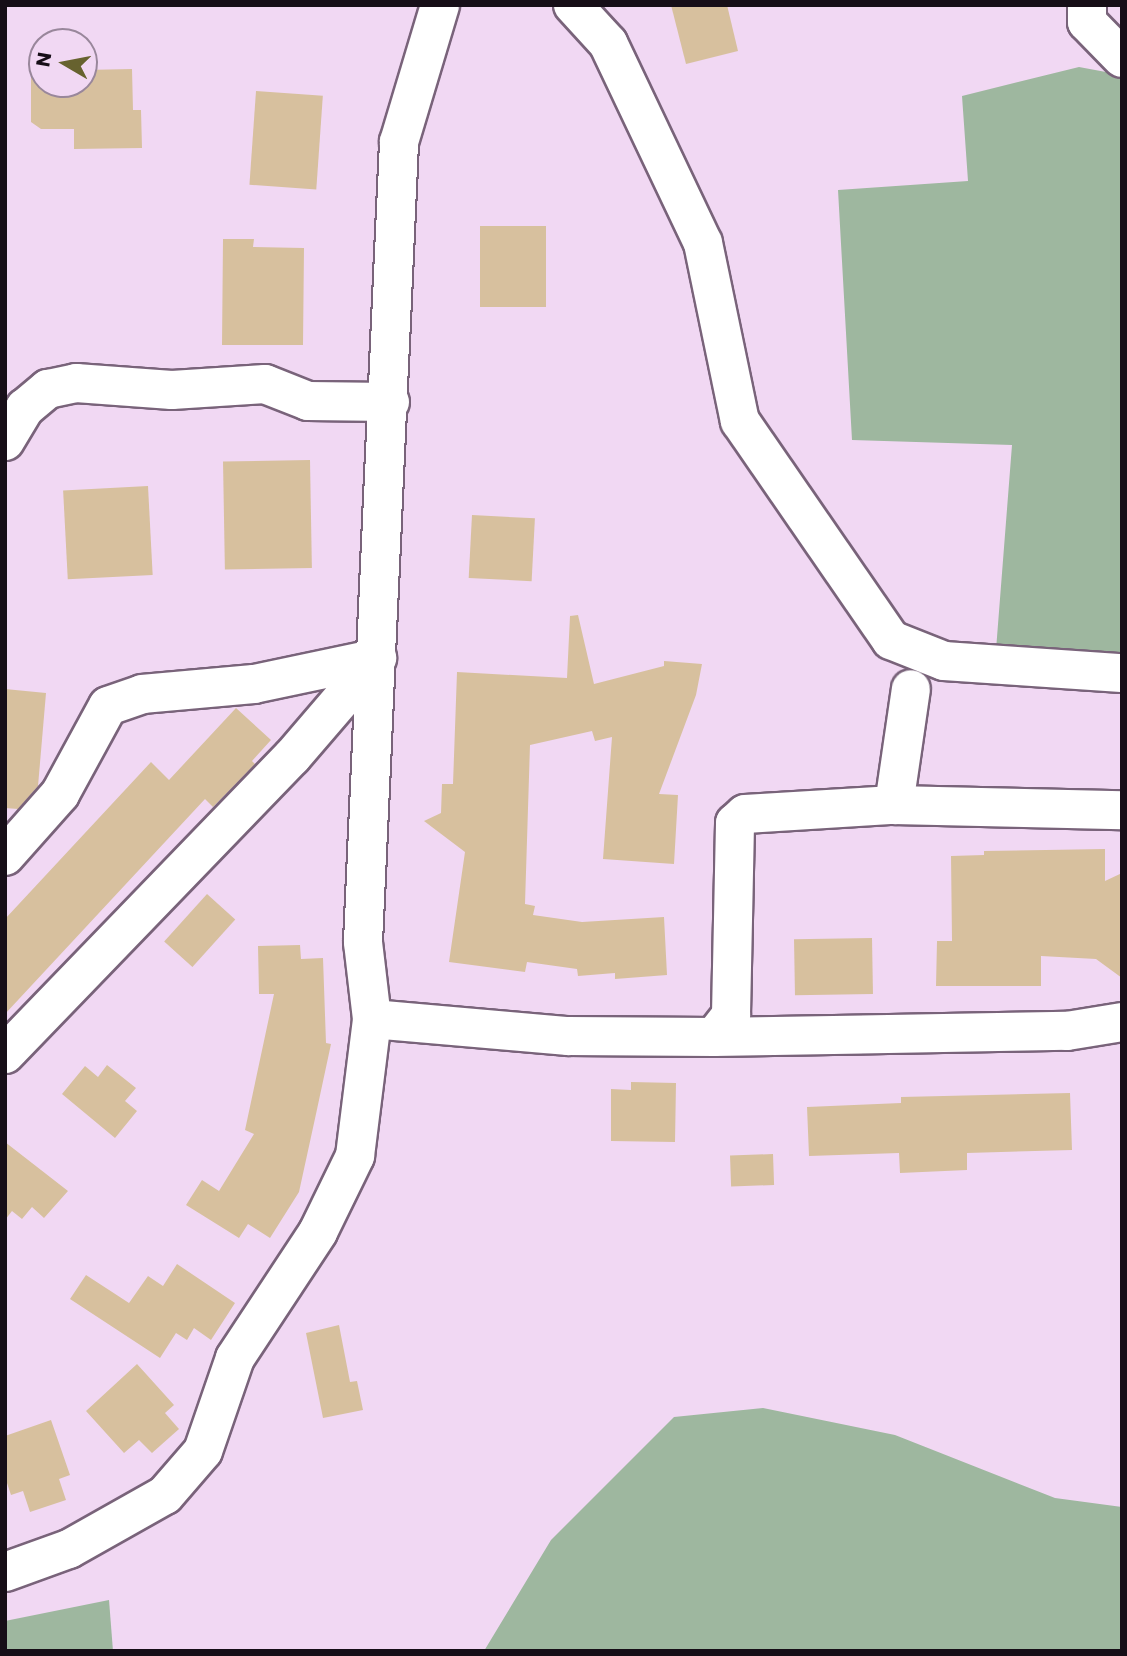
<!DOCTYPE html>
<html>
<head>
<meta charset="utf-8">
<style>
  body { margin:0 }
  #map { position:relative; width:1127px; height:1656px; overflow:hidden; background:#f1d8f3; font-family:Poppins,sans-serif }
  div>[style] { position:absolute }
  .green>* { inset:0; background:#9eb79f }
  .building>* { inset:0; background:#d7c09e; transform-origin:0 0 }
  .roads { filter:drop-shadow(2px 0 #79637a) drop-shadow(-2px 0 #79637a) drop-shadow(0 2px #79637a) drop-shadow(0 -2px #79637a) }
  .minor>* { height:38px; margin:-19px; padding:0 19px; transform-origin:19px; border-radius:19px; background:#fff }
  span { translate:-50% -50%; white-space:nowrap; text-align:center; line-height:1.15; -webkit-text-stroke:5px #f1d8f3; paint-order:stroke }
  .frame { position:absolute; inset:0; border:7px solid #160e17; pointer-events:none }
  .north { position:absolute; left:28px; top:28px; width:70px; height:70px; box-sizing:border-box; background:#f1d8f3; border:2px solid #99879b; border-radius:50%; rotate:280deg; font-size:19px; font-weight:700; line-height:28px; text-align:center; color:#160e17 }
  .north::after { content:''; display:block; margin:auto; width:24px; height:32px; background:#67622f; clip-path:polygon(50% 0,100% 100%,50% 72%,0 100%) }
</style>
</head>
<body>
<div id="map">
  <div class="green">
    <i style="clip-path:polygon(1079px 67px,1122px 75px,1122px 657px,996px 650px,1012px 445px,852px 440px,838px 190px,968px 181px,962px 96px)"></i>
    <i style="clip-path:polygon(763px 1408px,895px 1435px,1055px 1498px,1122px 1507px,1122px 1651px,484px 1651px,551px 1540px,674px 1417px)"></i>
    <i style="clip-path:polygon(109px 1600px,113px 1651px,5px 1651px,5px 1621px)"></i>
  </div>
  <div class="building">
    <i style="clip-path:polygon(671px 5px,727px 5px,738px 51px,686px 64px)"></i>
    <i style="clip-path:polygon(132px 69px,133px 110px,141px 110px,142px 148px,74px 149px,74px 129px,41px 129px,31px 122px,31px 71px,42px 71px,42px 84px,84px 84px,84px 70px)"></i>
    <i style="left:256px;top:91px;width:67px;height:94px;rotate:4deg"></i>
    <i style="left:480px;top:226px;width:66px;height:81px"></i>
    <i style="clip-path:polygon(223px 239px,254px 239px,253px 247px,304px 248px,303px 345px,222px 345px)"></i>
    <i style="left:310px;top:460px;width:108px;height:87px;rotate:89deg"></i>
    <i style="left:148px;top:486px;width:89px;height:85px;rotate:87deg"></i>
    <i style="left:472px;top:515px;width:63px;height:63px;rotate:3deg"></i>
    <i style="clip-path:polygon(578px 615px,594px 684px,664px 666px,664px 661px,702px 664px,696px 695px,659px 794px,678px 795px,674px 864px,603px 859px,612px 737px,595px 741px,592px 731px,530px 745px,525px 904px,535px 906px,533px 915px,582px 922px,664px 917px,667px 975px,615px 979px,615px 973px,578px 976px,577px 969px,527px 962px,525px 972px,449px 962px,465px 852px,424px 821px,441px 813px,442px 784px,453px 784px,457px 672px,567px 678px,570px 616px)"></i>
    <i style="clip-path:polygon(5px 689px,46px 693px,38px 786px,18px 809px,5px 808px)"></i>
    <i style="clip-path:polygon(236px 708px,271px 740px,252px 761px,255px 764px,213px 807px,205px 799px,5px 1014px,5px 919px,151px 762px,169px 780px)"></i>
    <i style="clip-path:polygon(1105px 849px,1105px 881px,1122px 873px,1122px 978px,1096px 959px,1041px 956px,1041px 986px,936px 986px,937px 941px,952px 941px,951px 856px,984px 855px,984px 851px)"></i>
    <i style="left:207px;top:894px;width:38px;height:64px;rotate:42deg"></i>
    <i style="left:872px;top:938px;width:56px;height:78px;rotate:89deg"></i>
    <i style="clip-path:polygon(300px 945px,301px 959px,323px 958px,326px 1043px,331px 1044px,316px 1114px,299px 1192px,270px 1238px,248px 1224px,239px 1238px,186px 1205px,202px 1180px,219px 1191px,254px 1134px,245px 1130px,274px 994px,259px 994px,258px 946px)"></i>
    <i style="clip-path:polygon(107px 1065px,136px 1088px,125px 1101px,137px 1111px,115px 1138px,62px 1094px,85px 1066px,98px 1077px)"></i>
    <i style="clip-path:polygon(631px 1082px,676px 1083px,675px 1142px,611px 1141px,611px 1089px,631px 1090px)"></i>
    <i style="clip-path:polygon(1070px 1093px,1072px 1150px,967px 1153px,967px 1170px,900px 1173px,899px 1153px,809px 1156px,807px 1107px,901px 1103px,901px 1097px)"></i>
    <i style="clip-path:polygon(5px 1142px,68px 1191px,44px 1218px,32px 1207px,22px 1219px,12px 1211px,5px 1220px)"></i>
    <i style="left:773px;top:1154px;width:31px;height:43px;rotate:88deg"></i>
    <i style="clip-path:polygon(177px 1264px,235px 1303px,211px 1340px,194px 1328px,187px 1340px,176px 1333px,160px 1358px,70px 1299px,86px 1275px,129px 1303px,148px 1276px,163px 1286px)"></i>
    <i style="clip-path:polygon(339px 1325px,350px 1382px,357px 1381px,363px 1410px,323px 1418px,306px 1333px)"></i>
    <i style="clip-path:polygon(137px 1364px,174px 1405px,165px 1413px,179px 1429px,152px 1453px,139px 1440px,124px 1453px,86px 1411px)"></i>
    <i style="clip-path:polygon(51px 1420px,70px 1475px,59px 1479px,66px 1500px,30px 1512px,23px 1491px,11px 1495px,5px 1477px,5px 1436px)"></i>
  </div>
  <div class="roads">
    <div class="minor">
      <i style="left:573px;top:5px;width:52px;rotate:47.4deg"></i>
      <i style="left:608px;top:43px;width:221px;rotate:64.6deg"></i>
      <i style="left:703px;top:243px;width:182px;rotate:78.3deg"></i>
      <i style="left:740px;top:421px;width:266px;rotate:55.4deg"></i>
      <i style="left:891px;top:640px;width:57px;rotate:21.6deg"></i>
      <i style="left:944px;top:661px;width:178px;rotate:3.9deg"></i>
      <i style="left:1087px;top:5px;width:17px;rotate:90deg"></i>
      <i style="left:1087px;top:22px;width:50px;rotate:45.8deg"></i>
      <i style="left:5px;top:441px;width:39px;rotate:-59deg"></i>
      <i style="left:25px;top:408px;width:30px;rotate:-40deg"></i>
      <i style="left:48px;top:389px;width:29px;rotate:-12deg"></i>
      <i style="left:76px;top:383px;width:96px;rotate:4.2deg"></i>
      <i style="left:172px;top:390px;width:93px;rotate:-3.7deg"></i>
      <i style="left:265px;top:384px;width:46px;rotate:21.6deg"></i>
      <i style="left:308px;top:401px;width:82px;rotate:0.7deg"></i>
      <i style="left:894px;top:805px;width:117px;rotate:-81.7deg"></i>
      <i style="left:5px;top:856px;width:83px;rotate:-48.4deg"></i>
      <i style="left:60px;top:794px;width:100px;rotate:-61.4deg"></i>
      <i style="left:108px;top:706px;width:36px;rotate:-19deg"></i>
      <i style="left:142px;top:694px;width:112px;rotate:-5.1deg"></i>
      <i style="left:254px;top:684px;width:126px;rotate:-11.9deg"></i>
      <i style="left:372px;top:1019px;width:197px;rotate:5deg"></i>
      <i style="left:568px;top:1036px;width:146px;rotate:0.4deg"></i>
      <i style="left:714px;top:1037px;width:353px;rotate:-1deg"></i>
      <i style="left:1067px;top:1031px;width:56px;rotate:-9.3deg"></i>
      <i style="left:714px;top:1037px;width:28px;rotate:-52deg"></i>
      <i style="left:731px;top:1015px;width:192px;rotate:-88.8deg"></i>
      <i style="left:735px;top:823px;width:13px;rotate:-42deg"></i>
      <i style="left:745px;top:814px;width:149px;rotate:-3.5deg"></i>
      <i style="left:894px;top:805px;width:228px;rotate:1.3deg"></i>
      <i style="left:5px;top:1054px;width:413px;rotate:-46deg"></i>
      <i style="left:292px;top:757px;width:130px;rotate:-49.4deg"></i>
      <i style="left:5px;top:1572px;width:68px;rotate:-19.8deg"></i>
      <i style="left:69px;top:1549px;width:110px;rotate:-29.4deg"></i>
      <i style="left:165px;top:1495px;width:58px;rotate:-49.2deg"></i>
      <i style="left:203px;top:1451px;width:98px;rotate:-71deg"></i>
      <i style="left:235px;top:1358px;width:151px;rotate:-56.6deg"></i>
      <i style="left:318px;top:1232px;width:85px;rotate:-64deg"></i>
      <i style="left:355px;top:1156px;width:138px;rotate:-82.9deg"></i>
      <i style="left:372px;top:1019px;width:78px;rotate:-96.7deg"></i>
      <i style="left:363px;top:942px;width:801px;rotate:-87.42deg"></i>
      <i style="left:399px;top:142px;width:143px;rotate:-73.3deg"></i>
    </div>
  </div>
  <div class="frame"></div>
  <div class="north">N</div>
</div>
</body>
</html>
